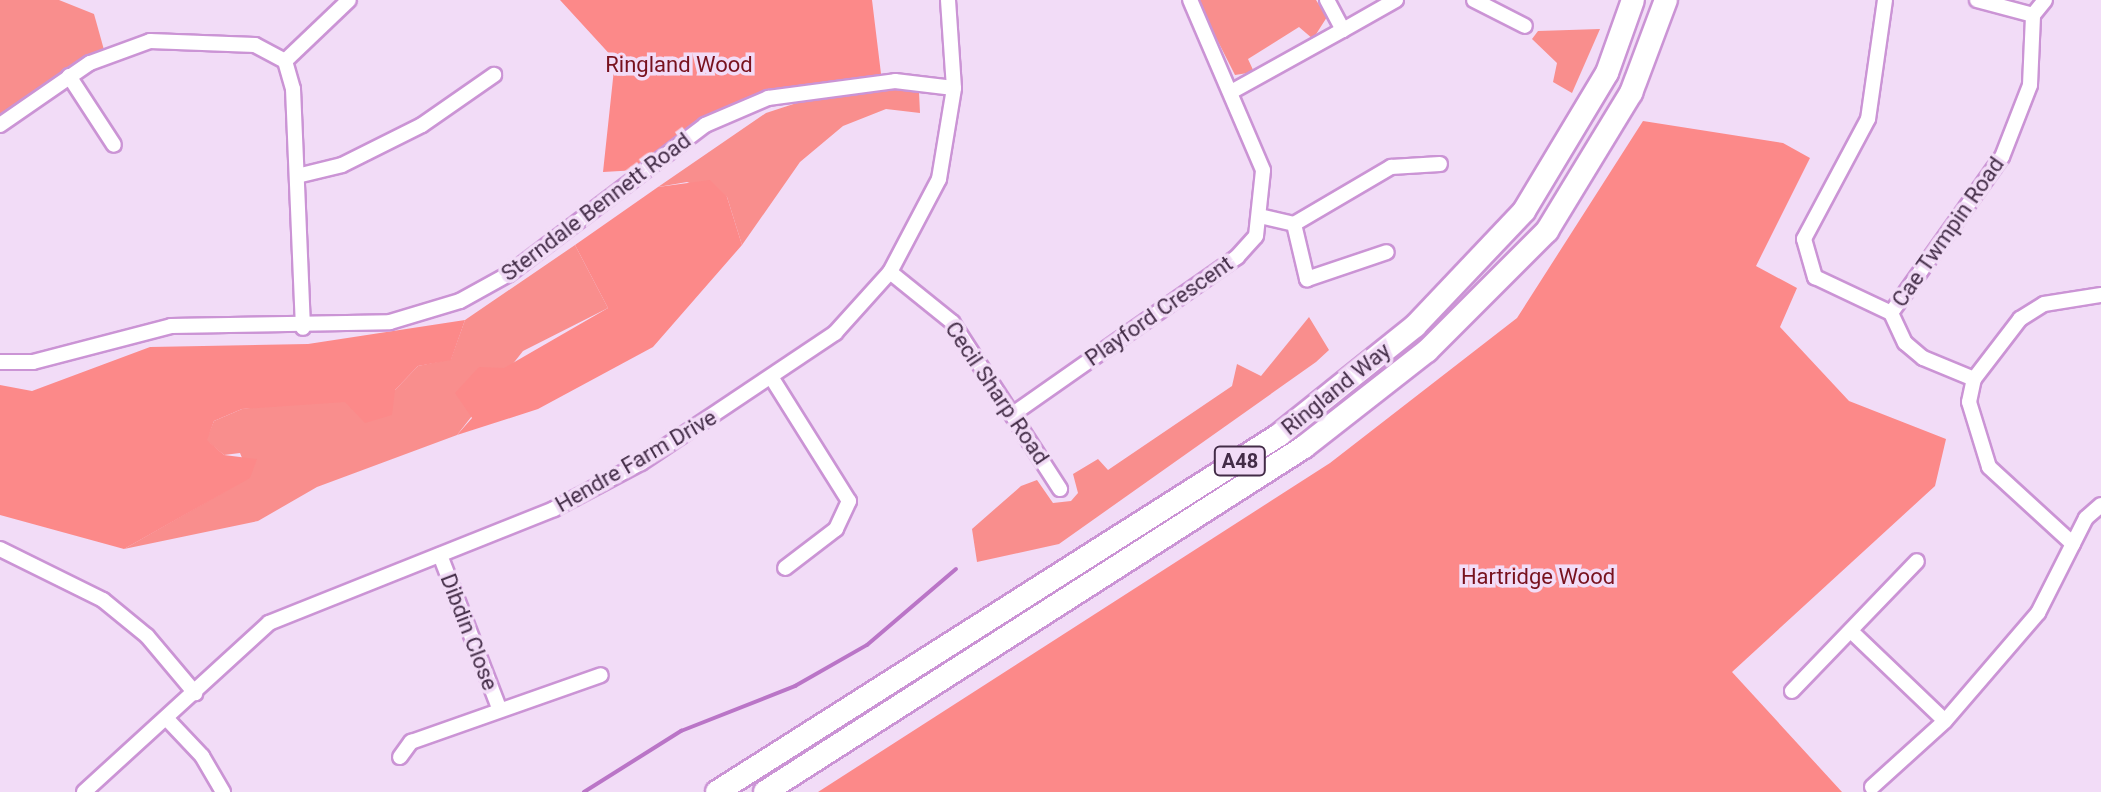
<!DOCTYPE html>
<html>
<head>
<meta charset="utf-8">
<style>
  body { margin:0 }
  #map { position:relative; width:2101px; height:792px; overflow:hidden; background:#f2dcf7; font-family:Roboto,sans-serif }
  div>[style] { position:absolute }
  .green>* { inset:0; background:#f98e8d }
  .forest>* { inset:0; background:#fc8989 }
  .stream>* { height:4px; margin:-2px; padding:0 2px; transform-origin:2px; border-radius:2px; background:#ba75c7 }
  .roads { filter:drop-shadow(2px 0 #cb94d5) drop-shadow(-2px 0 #cb94d5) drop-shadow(0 2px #cb94d5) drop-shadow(0 -2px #cb94d5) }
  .street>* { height:14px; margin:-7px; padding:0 7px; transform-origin:7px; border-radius:7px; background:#fff }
  .primary>* { height:22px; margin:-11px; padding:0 11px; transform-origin:11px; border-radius:11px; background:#fff }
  span { translate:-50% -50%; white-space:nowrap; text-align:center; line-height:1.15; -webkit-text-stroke:7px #f2dcf7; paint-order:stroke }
  .shield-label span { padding:2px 6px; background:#f2dcf7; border:2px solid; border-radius:6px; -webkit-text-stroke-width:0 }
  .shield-label { font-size:20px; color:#432c47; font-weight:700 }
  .park-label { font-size:22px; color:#78111e }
  .street-label { font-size:22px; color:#432c47 }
</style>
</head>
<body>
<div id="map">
  <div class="green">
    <i style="clip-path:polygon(0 0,59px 0,94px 14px,106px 57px,0 125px)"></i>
    <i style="clip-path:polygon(1197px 0,1316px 0,1327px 17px,1313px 39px,1299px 27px,1248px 59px,1254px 72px,1235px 75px)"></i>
    <i style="clip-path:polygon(1600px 29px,1572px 93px,1553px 82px,1557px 63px,1532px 39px,1538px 31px)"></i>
    <i style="clip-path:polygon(885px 89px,919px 92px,920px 113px,886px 109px,843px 126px,800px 162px,742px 245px,727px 197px,687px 182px,658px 187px,766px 113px,815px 97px)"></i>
    <i style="clip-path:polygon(575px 245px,608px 308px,523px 351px,457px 435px,317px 487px,258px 521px,124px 549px,250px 477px,240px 453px,224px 455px,206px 440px,214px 421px,242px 409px,395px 390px,418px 366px,451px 359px,465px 320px)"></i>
    <i style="clip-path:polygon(1309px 317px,1329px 350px,1316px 362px,1059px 544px,977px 562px,972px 529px,1021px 486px,1037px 480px,1053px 503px,1071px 501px,1078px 493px,1073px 474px,1098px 459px,1108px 470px,1232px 386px,1237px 364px,1261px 376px)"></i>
  </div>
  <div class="forest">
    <i style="clip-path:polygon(560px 0,872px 0,882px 82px,825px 85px,705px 125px,655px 169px,603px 172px,615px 60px)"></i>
    <i style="clip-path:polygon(1643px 121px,1783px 143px,1810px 158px,1756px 266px,1797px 288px,1780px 327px,1849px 401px,1946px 439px,1935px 486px,1732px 672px,1842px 792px,818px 792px,1330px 463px,1517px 318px)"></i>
    <i style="clip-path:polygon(710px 180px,727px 197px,742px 245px,653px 347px,538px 409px,457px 435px,472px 418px,455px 393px,479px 367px,504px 368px,608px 308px,575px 245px,658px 187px)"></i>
    <i style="clip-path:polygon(465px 320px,451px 360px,418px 366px,395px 390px,392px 415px,365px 423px,345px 402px,242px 409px,214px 421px,207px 440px,224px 455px,257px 459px,250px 478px,124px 549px,0 515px,0 385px,32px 391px,150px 347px,308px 344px)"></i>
  </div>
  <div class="stream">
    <i style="left:584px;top:792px;width:115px;rotate:-32.2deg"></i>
    <i style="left:681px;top:731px;width:123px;rotate:-21.5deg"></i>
    <i style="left:795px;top:686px;width:83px;rotate:-29.7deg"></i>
    <i style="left:867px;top:645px;width:117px;rotate:-40.5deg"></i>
  </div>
  <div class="roads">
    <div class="street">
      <i style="left:1474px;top:0;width:57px;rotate:27deg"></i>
      <i style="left:1885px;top:0;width:120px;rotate:98.1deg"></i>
      <i style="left:1868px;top:119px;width:136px;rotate:118.1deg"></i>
      <i style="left:1804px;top:239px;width:40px;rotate:74deg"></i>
      <i style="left:1815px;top:277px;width:84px;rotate:25.3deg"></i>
      <i style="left:1977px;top:0;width:58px;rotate:15deg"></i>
      <i style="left:1343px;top:30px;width:61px;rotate:-29.5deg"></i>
      <i style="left:285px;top:61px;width:88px;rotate:-43.6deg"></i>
      <i style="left:69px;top:76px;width:82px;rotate:56.9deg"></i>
      <i style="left:1231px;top:92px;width:128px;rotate:-29deg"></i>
      <i style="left:1343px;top:30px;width:34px;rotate:-118deg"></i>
      <i style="left:0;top:125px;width:109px;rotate:-34.6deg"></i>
      <i style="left:90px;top:63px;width:64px;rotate:-20.1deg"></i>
      <i style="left:150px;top:41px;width:105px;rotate:2.2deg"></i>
      <i style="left:255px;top:45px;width:34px;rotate:28deg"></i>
      <i style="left:285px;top:61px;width:29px;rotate:74deg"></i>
      <i style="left:293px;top:89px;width:239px;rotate:87.6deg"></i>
      <i style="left:297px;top:176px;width:46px;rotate:-13.7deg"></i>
      <i style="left:342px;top:165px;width:89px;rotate:-26.6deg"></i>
      <i style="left:422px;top:125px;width:88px;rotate:-34.8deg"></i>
      <i style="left:1264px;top:217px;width:31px;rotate:13deg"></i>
      <i style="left:1294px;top:224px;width:113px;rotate:-30.4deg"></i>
      <i style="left:1391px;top:167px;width:49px;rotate:-3.5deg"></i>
      <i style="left:1294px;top:224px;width:57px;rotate:76.7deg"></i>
      <i style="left:1307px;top:279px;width:84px;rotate:-18.6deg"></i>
      <i style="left:890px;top:272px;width:80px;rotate:38.9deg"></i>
      <i style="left:952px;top:322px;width:199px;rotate:57.1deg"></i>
      <i style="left:0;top:362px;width:33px"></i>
      <i style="left:33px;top:362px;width:143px;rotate:-14.6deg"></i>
      <i style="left:171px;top:326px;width:219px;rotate:-1deg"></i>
      <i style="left:390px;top:322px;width:73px;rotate:-16.7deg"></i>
      <i style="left:460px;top:301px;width:56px;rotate:-28.9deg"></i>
      <i style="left:509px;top:274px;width:246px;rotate:-37.2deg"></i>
      <i style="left:705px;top:125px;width:69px;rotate:-23.2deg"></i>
      <i style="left:768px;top:98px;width:128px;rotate:-7.6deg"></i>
      <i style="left:895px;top:81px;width:59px;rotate:6.8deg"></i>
      <i style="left:1974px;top:379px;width:55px;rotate:-157.6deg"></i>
      <i style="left:1923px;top:358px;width:23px;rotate:-140deg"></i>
      <i style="left:1905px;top:343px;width:33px;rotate:-115deg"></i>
      <i style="left:1891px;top:313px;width:191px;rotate:-54.6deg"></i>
      <i style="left:2002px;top:157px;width:77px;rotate:-68.7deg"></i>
      <i style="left:2030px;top:85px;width:70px;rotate:-87.5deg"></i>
      <i style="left:2033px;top:15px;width:19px;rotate:-51deg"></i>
      <i style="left:773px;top:380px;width:143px;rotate:57.9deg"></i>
      <i style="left:849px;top:501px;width:31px;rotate:115deg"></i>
      <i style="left:836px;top:529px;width:64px;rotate:142.6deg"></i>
      <i style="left:1013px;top:414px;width:274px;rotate:-35deg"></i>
      <i style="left:1237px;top:257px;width:28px;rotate:-48deg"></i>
      <i style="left:1256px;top:236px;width:66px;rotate:-83.9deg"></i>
      <i style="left:1263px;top:170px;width:185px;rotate:-113.2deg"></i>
      <i style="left:2073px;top:544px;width:114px;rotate:-137.5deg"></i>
      <i style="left:1989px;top:467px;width:68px;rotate:-107.1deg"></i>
      <i style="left:1969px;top:402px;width:24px;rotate:-78deg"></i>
      <i style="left:1974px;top:379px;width:76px;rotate:-52.5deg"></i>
      <i style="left:2020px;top:319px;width:28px;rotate:-32deg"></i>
      <i style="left:2044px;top:304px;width:58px;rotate:-9deg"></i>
      <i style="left:0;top:549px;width:115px;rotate:26.3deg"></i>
      <i style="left:103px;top:600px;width:57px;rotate:39.3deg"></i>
      <i style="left:147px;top:636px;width:75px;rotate:49.9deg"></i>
      <i style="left:440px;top:555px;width:164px;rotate:68.9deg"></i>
      <i style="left:1853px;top:633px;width:127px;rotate:43.7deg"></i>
      <i style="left:1792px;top:691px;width:180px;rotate:-46.1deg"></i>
      <i style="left:167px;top:719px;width:51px;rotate:46.6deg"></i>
      <i style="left:202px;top:756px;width:42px;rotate:59.7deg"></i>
      <i style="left:400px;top:757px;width:19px;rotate:-54deg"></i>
      <i style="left:411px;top:742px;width:201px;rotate:-19.4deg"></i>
      <i style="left:1872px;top:787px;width:98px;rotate:-42.1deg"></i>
      <i style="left:1945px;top:721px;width:143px;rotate:-49.3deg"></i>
      <i style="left:2038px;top:613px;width:106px;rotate:-63.2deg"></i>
      <i style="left:2086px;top:518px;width:20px;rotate:-41deg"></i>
      <i style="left:84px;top:792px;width:251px;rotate:-42.4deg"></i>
      <i style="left:269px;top:623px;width:307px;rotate:-21.8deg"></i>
      <i style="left:554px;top:509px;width:98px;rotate:-27.9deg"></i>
      <i style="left:641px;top:463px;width:234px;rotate:-33.8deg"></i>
      <i style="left:835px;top:333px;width:82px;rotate:-48deg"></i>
      <i style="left:890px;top:272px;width:105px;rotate:-62.2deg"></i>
      <i style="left:939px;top:179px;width:92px;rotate:-80.6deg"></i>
      <i style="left:954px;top:88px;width:88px;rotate:-93.9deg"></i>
    </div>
    <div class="primary">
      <i style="left:717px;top:792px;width:666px;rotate:-32.42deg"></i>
      <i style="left:1279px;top:435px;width:174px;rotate:-38.7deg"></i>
      <i style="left:1415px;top:326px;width:158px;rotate:-46.5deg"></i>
      <i style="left:1524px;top:211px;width:161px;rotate:-59deg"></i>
      <i style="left:1607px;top:73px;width:77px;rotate:-70.4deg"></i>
      <i style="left:765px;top:792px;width:640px;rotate:-32.62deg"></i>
      <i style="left:1304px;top:447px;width:156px;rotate:-38deg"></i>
      <i style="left:1427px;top:351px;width:170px;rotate:-45deg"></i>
      <i style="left:1547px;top:231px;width:162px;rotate:-58.7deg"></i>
      <i style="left:1631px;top:93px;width:99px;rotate:-69.4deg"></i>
    </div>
  </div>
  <div class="shield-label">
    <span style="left:1240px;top:461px">A48</span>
  </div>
  <div class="park-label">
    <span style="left:679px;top:65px">Ringland Wood</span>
    <span style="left:1538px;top:577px">Hartridge Wood</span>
  </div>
  <div class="street-label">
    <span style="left:596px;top:207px;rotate:-37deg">Sterndale Bennett Road</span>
    <span style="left:1948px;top:232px;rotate:-55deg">Cae Twmpin Road</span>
    <span style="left:1159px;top:311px;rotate:-35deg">Playford Crescent</span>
    <span style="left:1336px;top:389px;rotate:-39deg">Ringland Way</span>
    <span style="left:997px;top:393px;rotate:56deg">Cecil Sharp Road</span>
    <span style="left:636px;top:461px;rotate:-30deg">Hendre Farm Drive</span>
    <span style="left:469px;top:632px;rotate:69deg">Dibdin Close</span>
  </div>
</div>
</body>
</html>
